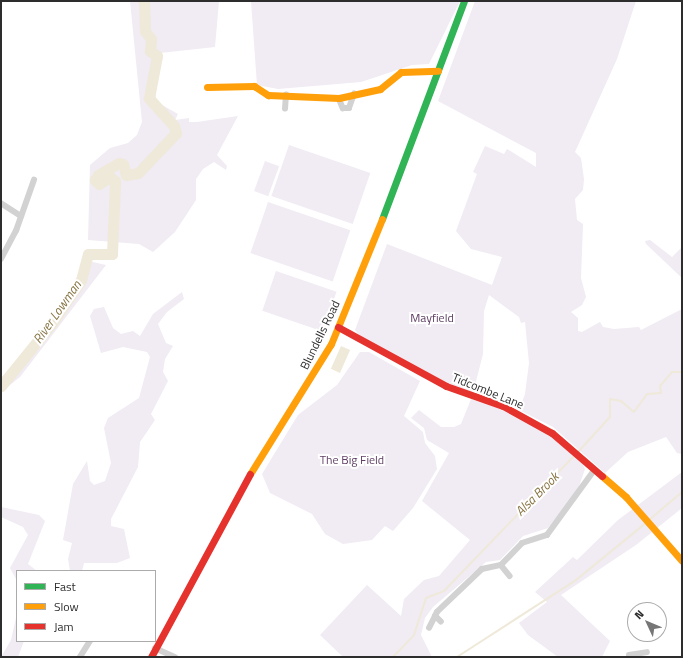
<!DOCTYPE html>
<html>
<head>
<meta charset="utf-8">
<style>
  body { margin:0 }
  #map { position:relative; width:683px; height:658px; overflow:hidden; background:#fff; font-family:"Titillium Web",sans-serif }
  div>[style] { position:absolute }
  .green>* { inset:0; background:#f1ebf3; transform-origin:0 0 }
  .water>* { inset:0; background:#efe9d9; transform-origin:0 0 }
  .stream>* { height:2px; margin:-1px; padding:0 1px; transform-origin:1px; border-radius:1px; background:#efe9d9 }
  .river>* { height:11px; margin:-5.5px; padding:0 5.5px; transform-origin:5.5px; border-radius:5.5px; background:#efe9d9 }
  .street>* { height:5.5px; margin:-2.75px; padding:0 2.75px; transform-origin:2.75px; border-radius:2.75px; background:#d2d2d2 }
  .fast>* { height:7px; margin:-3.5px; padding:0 3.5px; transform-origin:3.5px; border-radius:3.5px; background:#30b455 }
  .slow>* { height:7px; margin:-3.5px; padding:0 3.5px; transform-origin:3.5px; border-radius:3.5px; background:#ff9f0a }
  .jam>* { height:7px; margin:-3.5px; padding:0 3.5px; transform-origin:3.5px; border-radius:3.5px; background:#e5322d }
  span { translate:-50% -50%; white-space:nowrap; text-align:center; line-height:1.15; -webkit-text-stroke:4px #fff; paint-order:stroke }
  .park-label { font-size:12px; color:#5f3e64 }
  .street-label { font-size:12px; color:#2d2d2d }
  .water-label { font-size:13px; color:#877442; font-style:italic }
  .frame { position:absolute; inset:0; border:2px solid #2d2d2d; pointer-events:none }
  .legend { position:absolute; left:16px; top:570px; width:140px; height:72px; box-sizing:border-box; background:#fff; border:1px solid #ababab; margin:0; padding:5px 7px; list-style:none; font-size:12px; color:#2d2d2d }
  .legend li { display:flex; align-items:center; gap:8px; height:20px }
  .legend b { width:20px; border:1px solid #ababab }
  .north { position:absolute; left:627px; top:602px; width:40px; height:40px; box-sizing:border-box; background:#fff; border:1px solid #ababab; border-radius:50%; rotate:314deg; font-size:11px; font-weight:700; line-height:16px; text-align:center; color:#2d2d2d }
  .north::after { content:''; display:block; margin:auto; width:14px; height:18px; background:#767676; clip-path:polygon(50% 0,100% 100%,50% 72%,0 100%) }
</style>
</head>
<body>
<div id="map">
  <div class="green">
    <i style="clip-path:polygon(130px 1px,219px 1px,215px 47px,160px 53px,155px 101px,178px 114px,175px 120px,189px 118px,189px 122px,197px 122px,238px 116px,217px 155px,227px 166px,226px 170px,214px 162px,203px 169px,196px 179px,196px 200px,175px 232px,153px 252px,139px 244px,88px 240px,90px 165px,110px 148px,128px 143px,137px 135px,142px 122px)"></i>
    <i style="clip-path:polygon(251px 1px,460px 1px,429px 64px,412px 65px,361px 82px,278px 89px,257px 85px)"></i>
    <i style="clip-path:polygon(475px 1px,636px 1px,617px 59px,575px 152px,581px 158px,584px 179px,583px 190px,575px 199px,577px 220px,583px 224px,581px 278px,586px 297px,582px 305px,571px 312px,578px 318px,578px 331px,582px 332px,600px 322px,603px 327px,614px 329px,639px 327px,641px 330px,682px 309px,682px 454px,677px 453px,666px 437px,628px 452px,605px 473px,553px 427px,519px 410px,525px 394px,529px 363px,525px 322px,521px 323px,519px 317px,489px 295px,484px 311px,483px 354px,473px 393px,457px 389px,362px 339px,355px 330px,387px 244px,492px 285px,502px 257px,471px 249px,456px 231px,477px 174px,473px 172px,485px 146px,504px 154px,507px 149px,536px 167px,536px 153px,438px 101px)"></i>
    <i style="left:289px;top:145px;width:86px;height:54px;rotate:19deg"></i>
    <i style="left:265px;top:161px;width:15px;height:32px;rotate:20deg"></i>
    <i style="left:268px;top:202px;width:87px;height:54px;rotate:19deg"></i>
    <i style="clip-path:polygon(650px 240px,672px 257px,682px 247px,682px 278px,646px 244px,645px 241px)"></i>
    <i style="clip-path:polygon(88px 261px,106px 265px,20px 377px,1px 392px,60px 314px,80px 285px)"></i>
    <i style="left:276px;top:271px;width:64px;height:42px;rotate:19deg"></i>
    <i style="clip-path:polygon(182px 292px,184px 299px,167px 312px,158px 324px,166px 343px,173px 346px,165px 359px,163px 372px,168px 381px,151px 414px,155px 420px,140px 442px,138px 467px,111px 519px,111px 526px,124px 529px,130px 558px,117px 563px,84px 563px,82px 571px,70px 571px,68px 559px,72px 543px,63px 540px,73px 484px,87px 461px,90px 481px,94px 485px,105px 481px,111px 463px,104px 428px,108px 418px,139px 398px,150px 357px,147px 352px,123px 347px,101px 353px,90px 316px,94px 309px,104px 307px,113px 328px,121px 334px,133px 331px,140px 336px,153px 314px)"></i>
    <i style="clip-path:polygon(360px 352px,369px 352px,420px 381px,404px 416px,423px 432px,425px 443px,435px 456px,437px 469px,413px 508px,393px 531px,385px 526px,372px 540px,343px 544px,325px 534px,312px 514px,270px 493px,262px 474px,298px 415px,337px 385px)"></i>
    <i style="clip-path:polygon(471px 399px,506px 411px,547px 434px,581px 461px,585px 469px,577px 492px,548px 528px,523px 536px,500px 560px,486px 562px,433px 607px,425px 618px,421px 635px,432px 657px,343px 657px,320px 635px,367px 585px,401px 616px,404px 599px,424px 580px,439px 576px,470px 540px,422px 501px,449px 453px,427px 440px,424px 428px,411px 418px,419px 410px,441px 427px,454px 427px,461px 424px)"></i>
    <i style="clip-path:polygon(682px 472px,682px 508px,636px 545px,561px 595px,610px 641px,602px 657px,558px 657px,528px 635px,519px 623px,547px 602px,535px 592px,573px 557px,577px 560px,618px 520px)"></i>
    <i style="clip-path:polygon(1px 507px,39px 515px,45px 521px,28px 564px,37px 571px,17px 571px,17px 581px,10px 568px,28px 535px,23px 527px,1px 517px)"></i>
    <i style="clip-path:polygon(17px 613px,17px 641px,24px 641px,18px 657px,1px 657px,11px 640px)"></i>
  </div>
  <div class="water">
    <i style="left:341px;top:346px;width:10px;height:25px;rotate:24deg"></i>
  </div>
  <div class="stream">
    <i style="left:138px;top:1px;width:7px;rotate:45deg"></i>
    <i style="left:578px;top:452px;width:47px;rotate:-47.6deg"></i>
    <i style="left:610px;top:417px;width:18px;rotate:-90deg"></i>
    <i style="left:610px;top:399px;width:11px;rotate:10deg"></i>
    <i style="left:621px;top:401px;width:17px;rotate:40deg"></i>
    <i style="left:634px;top:412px;width:22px;rotate:-54deg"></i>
    <i style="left:647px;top:394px;width:14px;rotate:-4deg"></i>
    <i style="left:661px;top:393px;width:7px;rotate:-98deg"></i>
    <i style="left:660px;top:386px;width:18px;rotate:-49deg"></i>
    <i style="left:672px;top:372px;width:10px"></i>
    <i style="left:649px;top:520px;width:43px;rotate:-40.3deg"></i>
    <i style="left:393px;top:657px;width:30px;rotate:-46deg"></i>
    <i style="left:414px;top:635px;width:39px;rotate:-72deg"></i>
    <i style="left:426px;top:598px;width:19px;rotate:-21deg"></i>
    <i style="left:444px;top:591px;width:189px;rotate:-46.1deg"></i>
    <i style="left:457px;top:657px;width:142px;rotate:-32.9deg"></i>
    <i style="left:576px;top:580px;width:90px;rotate:-39.2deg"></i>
  </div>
  <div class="river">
    <i style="left:1px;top:386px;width:81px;rotate:-51deg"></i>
    <i style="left:52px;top:323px;width:52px;rotate:-56deg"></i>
    <i style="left:81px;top:280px;width:27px;rotate:-75deg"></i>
    <i style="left:88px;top:254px;width:24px"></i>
    <i style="left:112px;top:254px;width:73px;rotate:-87.6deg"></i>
    <i style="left:115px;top:181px;width:6px;rotate:-141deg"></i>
    <i style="left:110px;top:177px;width:13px;rotate:148deg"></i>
    <i style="left:99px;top:184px;width:6px;rotate:-135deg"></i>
    <i style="left:95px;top:180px;width:6px;rotate:-59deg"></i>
    <i style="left:98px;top:175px;width:24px;rotate:-30deg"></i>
    <i style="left:119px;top:163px;width:4px;rotate:14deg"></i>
    <i style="left:123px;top:164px;width:11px;rotate:75deg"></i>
    <i style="left:126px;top:175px;width:12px;rotate:-9deg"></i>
    <i style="left:138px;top:173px;width:55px;rotate:-46.5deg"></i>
    <i style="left:176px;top:133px;width:7px;rotate:-106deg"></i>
    <i style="left:174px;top:126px;width:38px;rotate:-132deg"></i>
    <i style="left:149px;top:98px;width:43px;rotate:-79.2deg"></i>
    <i style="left:157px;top:56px;width:9px;rotate:-144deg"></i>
    <i style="left:150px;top:51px;width:12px;rotate:-85deg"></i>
    <i style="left:151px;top:39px;width:10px;rotate:-127deg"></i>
    <i style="left:145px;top:31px;width:30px;rotate:-92deg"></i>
  </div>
  <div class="street">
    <i style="left:339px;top:98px;width:11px;rotate:68deg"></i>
    <i style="left:343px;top:108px;width:6px"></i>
    <i style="left:349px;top:108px;width:15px;rotate:-70deg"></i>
    <i style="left:285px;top:109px;width:14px;rotate:-86deg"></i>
    <i style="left:1px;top:203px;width:24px;rotate:33deg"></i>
    <i style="left:1px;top:259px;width:32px;rotate:-62deg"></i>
    <i style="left:16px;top:231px;width:54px;rotate:-70.6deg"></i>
    <i style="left:501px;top:565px;width:14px;rotate:51deg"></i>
    <i style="left:441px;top:622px;width:8px;rotate:-135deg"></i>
    <i style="left:435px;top:616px;width:4px;rotate:-63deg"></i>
    <i style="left:437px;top:612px;width:62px;rotate:-43.7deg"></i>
    <i style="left:482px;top:569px;width:19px;rotate:-12deg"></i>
    <i style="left:501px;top:565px;width:30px;rotate:-46deg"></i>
    <i style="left:522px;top:543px;width:26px;rotate:-18deg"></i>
    <i style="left:547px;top:535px;width:78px;rotate:-53.9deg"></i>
    <i style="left:429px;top:628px;width:13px;rotate:-63deg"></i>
    <i style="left:155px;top:648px;width:22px;rotate:24deg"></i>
    <i style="left:629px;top:655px;width:18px;rotate:-9deg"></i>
    <i style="left:80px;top:657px;width:19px;rotate:-58deg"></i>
  </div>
  <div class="fast">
    <i style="left:382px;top:219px;width:233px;rotate:-69.4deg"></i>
  </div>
  <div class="slow">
    <i style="left:207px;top:87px;width:47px;rotate:-1.2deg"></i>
    <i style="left:254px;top:86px;width:17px;rotate:33deg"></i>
    <i style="left:268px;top:95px;width:71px;rotate:2.4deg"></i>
    <i style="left:339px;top:98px;width:42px;rotate:-12.4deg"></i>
    <i style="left:380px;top:89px;width:27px;rotate:-39deg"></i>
    <i style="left:401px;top:72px;width:37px;rotate:-2deg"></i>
    <i style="left:250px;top:474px;width:153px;rotate:-58.1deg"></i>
    <i style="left:331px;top:344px;width:135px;rotate:-67.8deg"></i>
    <i style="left:602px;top:476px;width:32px;rotate:41deg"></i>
    <i style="left:626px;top:497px;width:85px;rotate:48.8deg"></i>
  </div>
  <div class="jam">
    <i style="left:338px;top:327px;width:123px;rotate:28.6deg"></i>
    <i style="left:446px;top:386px;width:60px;rotate:19.3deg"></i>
    <i style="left:503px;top:406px;width:56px;rotate:28.9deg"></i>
    <i style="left:552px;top:433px;width:66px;rotate:40.7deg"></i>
    <i style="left:151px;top:657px;width:208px;rotate:-61.6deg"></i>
  </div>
  <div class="park-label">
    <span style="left:432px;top:318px">Mayfield</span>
    <span style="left:352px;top:460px">The Big Field</span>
  </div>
  <div class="street-label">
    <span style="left:320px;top:335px;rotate:-64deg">Blundells Road</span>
    <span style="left:488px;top:391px;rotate:22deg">Tidcombe Lane</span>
  </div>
  <div class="water-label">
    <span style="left:57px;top:312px;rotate:-55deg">River Lowman</span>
    <span style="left:537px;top:494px;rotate:-45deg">Alsa Brook</span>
  </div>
  <div class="frame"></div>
  <ul class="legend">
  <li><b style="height:5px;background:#30b455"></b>Fast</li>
  <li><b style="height:5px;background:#ff9f0a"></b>Slow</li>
  <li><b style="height:5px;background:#e5322d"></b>Jam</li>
  </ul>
  <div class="north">N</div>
</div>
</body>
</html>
